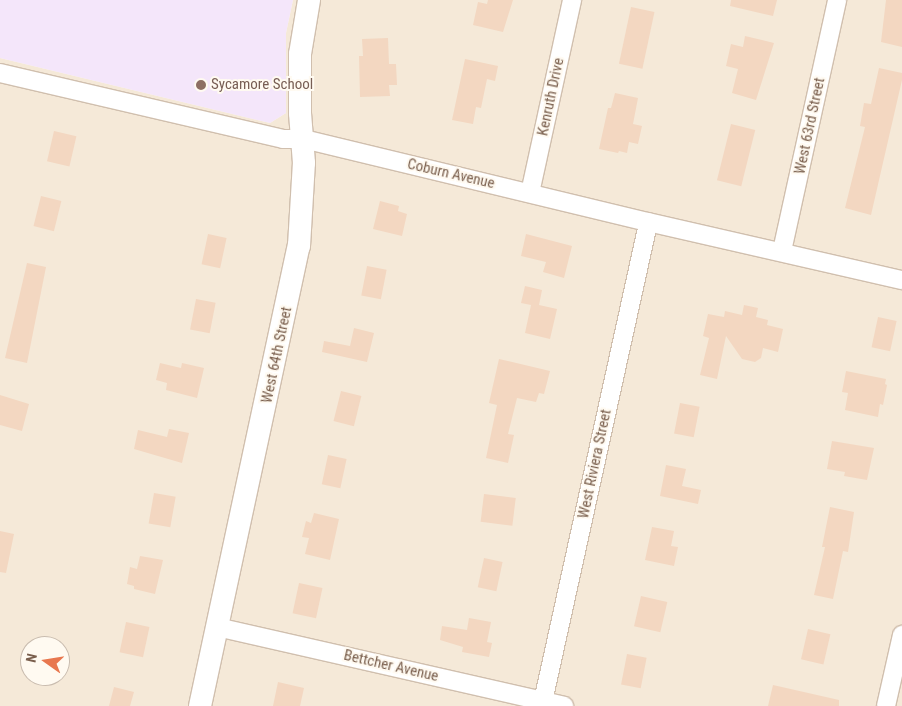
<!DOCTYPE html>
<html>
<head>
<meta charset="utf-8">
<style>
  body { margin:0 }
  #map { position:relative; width:902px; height:706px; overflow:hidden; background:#fdf7ea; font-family:"Roboto Condensed",sans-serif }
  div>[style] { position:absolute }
  .residential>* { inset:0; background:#f5e9d8 }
  .education>* { inset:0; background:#f4e6fa }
  .building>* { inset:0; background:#f3d7c1; transform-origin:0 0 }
  .roads { filter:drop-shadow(1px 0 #d0bfae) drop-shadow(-1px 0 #d0bfae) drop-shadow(0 1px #d0bfae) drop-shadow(0 -1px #d0bfae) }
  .minor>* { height:18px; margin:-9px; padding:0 9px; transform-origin:9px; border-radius:9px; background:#fff }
  .tertiary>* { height:22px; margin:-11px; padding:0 11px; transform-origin:11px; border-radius:11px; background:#fff }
  .dots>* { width:14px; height:14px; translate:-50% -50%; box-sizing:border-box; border:2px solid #fffaf1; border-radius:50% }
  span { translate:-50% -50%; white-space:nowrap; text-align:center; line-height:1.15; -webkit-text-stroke:4px #fffaf1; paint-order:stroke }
  .education-label { font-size:15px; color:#785e54 }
  .left { translate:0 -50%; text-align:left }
  .street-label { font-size:15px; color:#795e4c }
  .north { position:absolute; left:20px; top:636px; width:50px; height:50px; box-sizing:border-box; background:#fffaf1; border:1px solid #c9bcaf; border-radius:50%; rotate:283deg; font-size:14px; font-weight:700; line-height:20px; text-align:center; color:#795e4c }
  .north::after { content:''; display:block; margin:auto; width:18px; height:22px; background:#e8774e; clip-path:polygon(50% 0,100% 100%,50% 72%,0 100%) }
</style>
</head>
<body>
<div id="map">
  <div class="residential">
    <i style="clip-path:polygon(evenodd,293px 0,902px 0,902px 706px,0 706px,0 58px,270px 123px,286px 113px,286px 33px,293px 0,30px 646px,60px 646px,60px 676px,30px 676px,30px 646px)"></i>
  </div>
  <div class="education">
    <i style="clip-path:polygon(0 0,293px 0,286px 33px,286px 113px,270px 123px,0 58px)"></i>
  </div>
  <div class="building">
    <i style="clip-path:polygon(488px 0,513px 0,503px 32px,473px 25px,478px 2px,487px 4px)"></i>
    <i style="clip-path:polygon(731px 0,777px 0,773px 16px,730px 6px)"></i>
    <i style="clip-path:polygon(886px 0,902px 0,902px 47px,881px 42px)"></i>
    <i style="left:631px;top:7px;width:24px;height:58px;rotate:12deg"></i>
    <i style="clip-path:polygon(745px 36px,774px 43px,756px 100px,732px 93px,738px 69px,726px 66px,731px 44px,743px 47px)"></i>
    <i style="clip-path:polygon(388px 38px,389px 64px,396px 64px,397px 85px,389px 85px,390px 96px,360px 97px,359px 56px,363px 56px,362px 39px)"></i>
    <i style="clip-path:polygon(465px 59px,498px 66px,495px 81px,487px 79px,481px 108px,476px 107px,473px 124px,452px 120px)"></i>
    <i style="clip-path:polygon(879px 68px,902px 73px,902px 80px,871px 215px,845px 208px,865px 127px,860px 126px,864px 103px,871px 104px)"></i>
    <i style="clip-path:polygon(615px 93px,638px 98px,633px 124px,642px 126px,638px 144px,629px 142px,627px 153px,619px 151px,618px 153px,599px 149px,608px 108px,611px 108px)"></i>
    <i style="left:731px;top:124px;width:25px;height:58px;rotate:14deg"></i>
    <i style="left:54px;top:131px;width:23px;height:31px;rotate:13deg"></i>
    <i style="left:41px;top:196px;width:21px;height:31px;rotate:14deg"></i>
    <i style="clip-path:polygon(380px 201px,399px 206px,398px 211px,407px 214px,402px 236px,373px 229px)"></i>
    <i style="left:208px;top:234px;width:19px;height:31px;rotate:12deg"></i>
    <i style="clip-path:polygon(526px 234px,572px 246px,564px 278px,543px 272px,546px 262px,521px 256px)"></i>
    <i style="clip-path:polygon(27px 263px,46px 267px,27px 363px,5px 358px)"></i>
    <i style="left:367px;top:266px;width:20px;height:30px;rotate:11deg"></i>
    <i style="clip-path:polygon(525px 286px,542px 290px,539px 305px,557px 309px,550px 339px,525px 333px,531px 305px,521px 303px)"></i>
    <i style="left:196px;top:299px;width:20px;height:31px;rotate:11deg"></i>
    <i style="clip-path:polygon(744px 305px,758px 308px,756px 317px,768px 320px,767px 325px,783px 329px,778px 352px,763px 348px,761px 358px,755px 362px,742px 359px,726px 336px,717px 379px,700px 375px,709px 338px,703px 336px,708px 314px,724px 317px,725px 311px,742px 315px)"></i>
    <i style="left:878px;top:317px;width:19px;height:31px;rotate:12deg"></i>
    <i style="clip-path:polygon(354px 328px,374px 333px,367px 362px,322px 352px,324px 341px,350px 346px)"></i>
    <i style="clip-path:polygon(499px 359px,550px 371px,544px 394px,539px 393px,536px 402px,517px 398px,508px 434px,514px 435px,508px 463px,486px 458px,497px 405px,489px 403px)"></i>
    <i style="clip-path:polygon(160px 363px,181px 368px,182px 363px,204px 368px,197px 398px,166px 390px,167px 383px,156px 380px)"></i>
    <i style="clip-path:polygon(846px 371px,886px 379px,885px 384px,887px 385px,883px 405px,880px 404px,878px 417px,845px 410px,848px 393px,842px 392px)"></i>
    <i style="left:341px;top:391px;width:21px;height:31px;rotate:14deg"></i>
    <i style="clip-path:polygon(0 395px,29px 404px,22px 431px,0 425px)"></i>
    <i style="left:680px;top:403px;width:20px;height:31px;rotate:11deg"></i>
    <i style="clip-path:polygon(169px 429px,189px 433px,182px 463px,134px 449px,138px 430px,167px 437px)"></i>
    <i style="clip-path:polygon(832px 441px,874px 448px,867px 480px,844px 476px,845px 472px,827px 469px)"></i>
    <i style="left:328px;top:455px;width:19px;height:30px;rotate:12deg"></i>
    <i style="clip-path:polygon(666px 465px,686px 469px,682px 486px,701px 490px,698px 504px,660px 496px)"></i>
    <i style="left:154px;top:493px;width:22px;height:31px;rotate:10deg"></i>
    <i style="left:484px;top:494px;width:32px;height:28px;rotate:7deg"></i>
    <i style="clip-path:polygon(830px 507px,854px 512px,848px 552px,843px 551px,833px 599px,814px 595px,825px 547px,822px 547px)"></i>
    <i style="clip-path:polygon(314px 513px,339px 519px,330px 560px,305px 554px,309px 538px,302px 537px,306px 521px,311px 523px)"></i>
    <i style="clip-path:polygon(652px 527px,674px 531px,671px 546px,678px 547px,674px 566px,645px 560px)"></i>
    <i style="clip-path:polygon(0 531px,14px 534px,6px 573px,0 572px)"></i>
    <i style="clip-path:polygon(140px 556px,163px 560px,155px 594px,134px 589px,134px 586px,127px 584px,130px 567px,137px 569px)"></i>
    <i style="left:484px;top:558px;width:19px;height:30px;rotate:12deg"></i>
    <i style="left:299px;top:583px;width:24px;height:31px;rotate:12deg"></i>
    <i style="left:641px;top:596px;width:27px;height:31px;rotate:13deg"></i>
    <i style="clip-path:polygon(469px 618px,491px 622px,487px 642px,492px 643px,489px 657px,462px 652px,463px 647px,440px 640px,442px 626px,467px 630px)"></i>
    <i style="left:126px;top:622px;width:24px;height:31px;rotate:12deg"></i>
    <i style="left:808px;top:629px;width:23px;height:31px;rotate:13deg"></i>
    <i style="left:627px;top:654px;width:20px;height:31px;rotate:11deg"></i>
    <i style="clip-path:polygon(278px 682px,304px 688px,300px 706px,273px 706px)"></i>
    <i style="clip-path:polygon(773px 685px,839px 700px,839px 706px,768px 706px)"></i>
    <i style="clip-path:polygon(114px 687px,134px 692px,130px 706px,109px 706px)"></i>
  </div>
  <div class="roads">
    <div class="minor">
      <i style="left:0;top:73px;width:291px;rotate:13.1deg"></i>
      <i style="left:283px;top:139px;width:21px"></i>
      <i style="left:304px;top:139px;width:354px;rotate:13.6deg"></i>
      <i style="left:648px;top:222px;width:261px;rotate:12.9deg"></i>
      <i style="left:530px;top:193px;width:198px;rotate:-77.7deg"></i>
      <i style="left:782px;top:251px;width:257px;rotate:-77.6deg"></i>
      <i style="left:217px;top:627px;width:356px;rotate:12.8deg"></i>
      <i style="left:542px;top:706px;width:495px;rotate:-77.6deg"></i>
      <i style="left:886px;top:706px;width:73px;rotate:-77.3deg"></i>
    </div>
    <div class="tertiary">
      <i style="left:200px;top:706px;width:471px;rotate:-77.9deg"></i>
      <i style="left:299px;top:246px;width:83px;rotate:-86.6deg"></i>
      <i style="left:304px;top:163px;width:50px;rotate:-94.6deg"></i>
      <i style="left:300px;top:113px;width:59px;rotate:-90deg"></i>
      <i style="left:300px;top:54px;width:55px;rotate:-80.5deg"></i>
    </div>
  </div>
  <div class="dots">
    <i style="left:201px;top:85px;background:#8d6e63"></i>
  </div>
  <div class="education-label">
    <span class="left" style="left:211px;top:85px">Sycamore School</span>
  </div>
  <div class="street-label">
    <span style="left:551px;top:97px;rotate:-78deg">Kenruth Drive</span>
    <span style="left:810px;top:126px;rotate:-78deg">West 63rd Street</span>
    <span style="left:451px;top:174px;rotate:13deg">Coburn Avenue</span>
    <span style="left:277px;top:355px;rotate:-78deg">West 64th Street</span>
    <span style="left:595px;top:464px;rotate:-78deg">West Riviera Street</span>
    <span style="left:391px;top:666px;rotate:13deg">Bettcher Avenue</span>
  </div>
  <div class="north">N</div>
</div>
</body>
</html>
